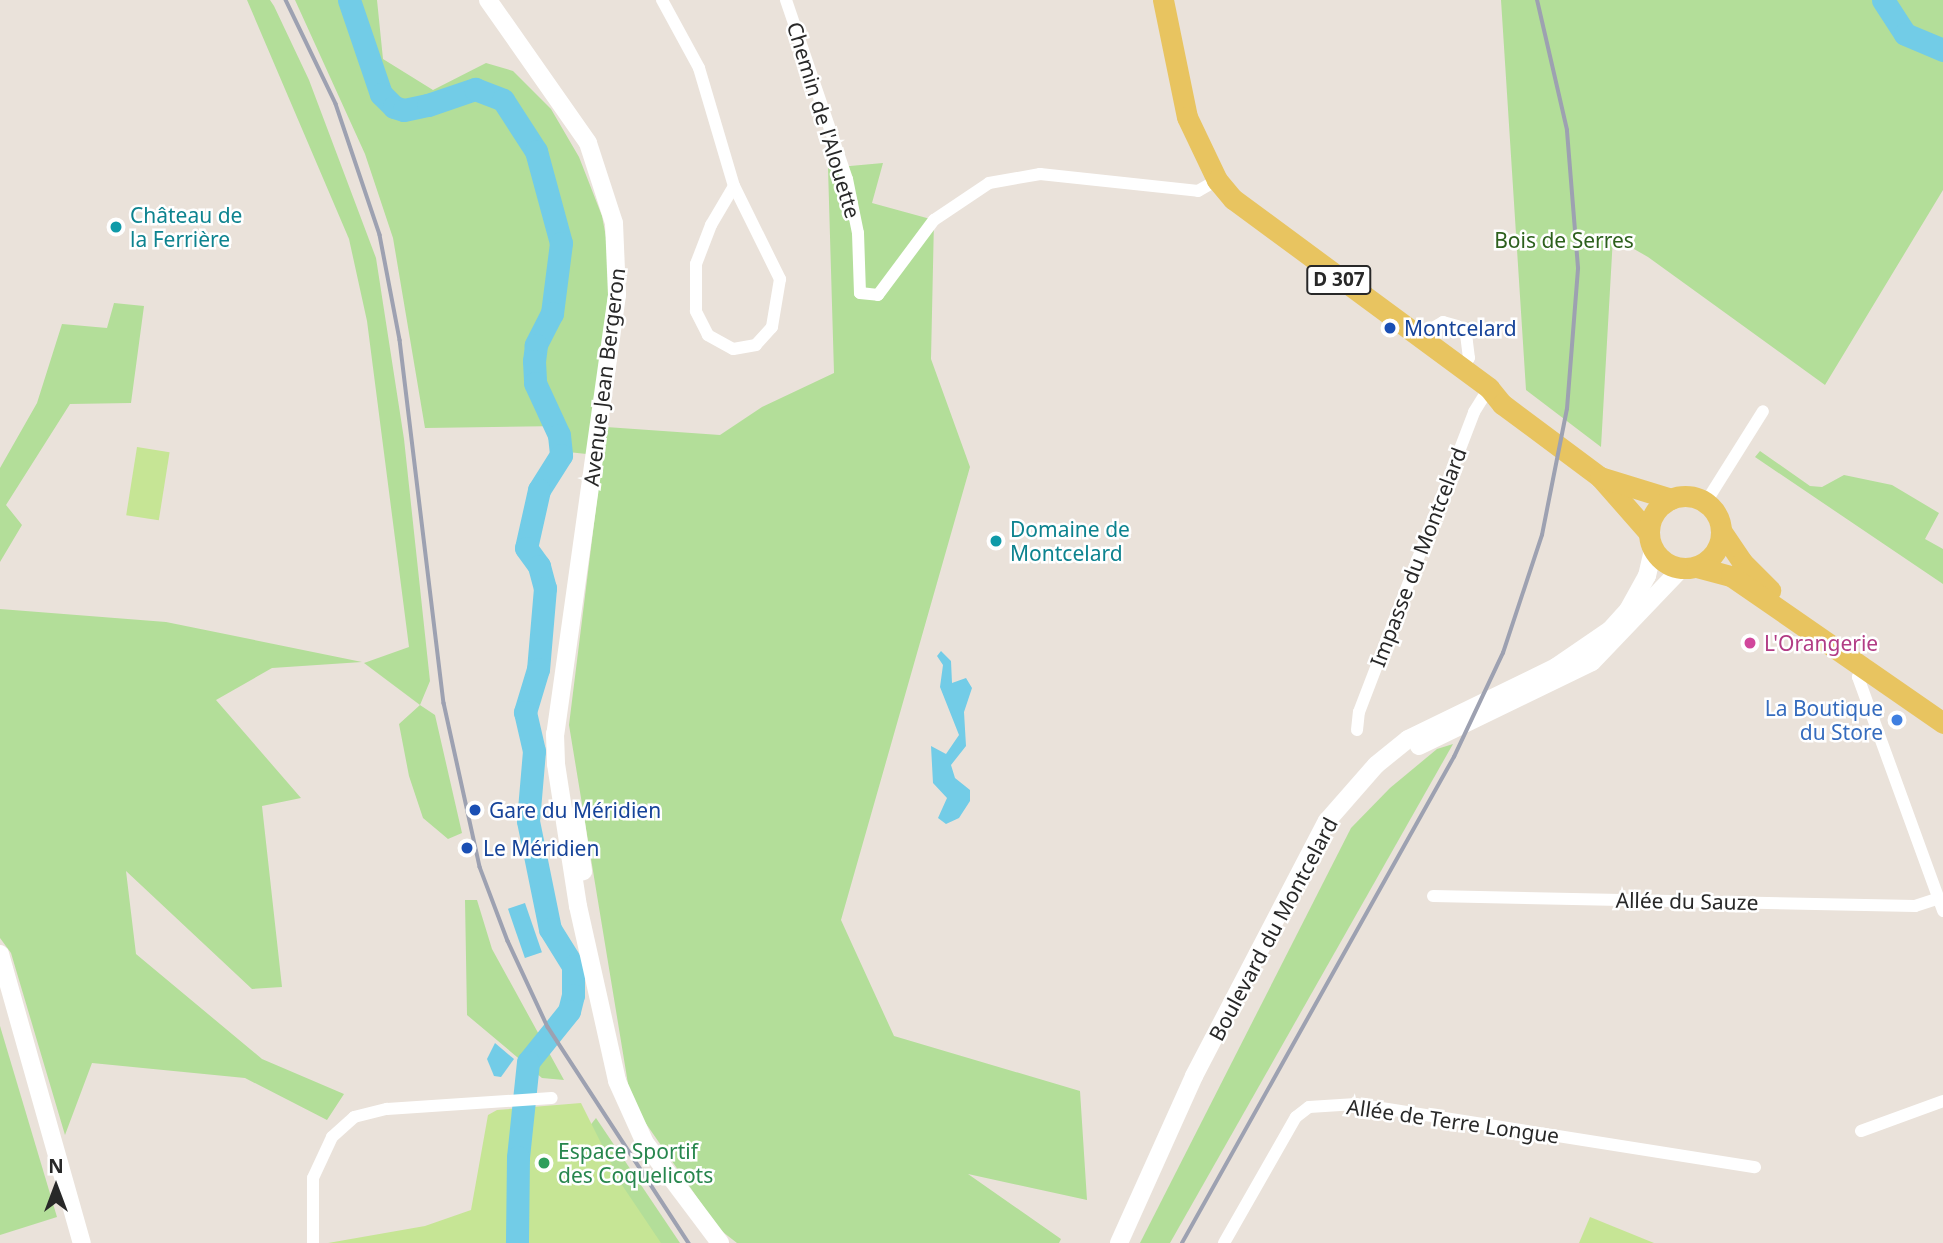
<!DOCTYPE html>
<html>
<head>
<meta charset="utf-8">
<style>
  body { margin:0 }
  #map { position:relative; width:1943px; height:1243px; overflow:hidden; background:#eae2da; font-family:"Noto Sans",sans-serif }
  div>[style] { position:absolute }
  .green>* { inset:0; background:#b3de99 }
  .pitch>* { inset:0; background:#c6e595; transform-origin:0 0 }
  .water>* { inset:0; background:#72cce7; transform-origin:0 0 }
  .river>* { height:23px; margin:-11.5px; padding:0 11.5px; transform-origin:11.5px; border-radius:11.5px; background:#72cce7 }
  .street>* { height:12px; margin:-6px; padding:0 6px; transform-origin:6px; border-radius:6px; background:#fff }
  .secondary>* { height:18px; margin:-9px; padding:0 9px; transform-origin:9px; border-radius:9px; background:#fff }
  .primary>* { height:21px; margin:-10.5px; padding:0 10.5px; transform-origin:10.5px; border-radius:10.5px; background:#e8c460 }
  .primary>.ring { margin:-10.5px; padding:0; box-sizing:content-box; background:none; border:21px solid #e8c460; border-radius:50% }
  .rail>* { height:3.5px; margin:-1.75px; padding:0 1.75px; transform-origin:1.75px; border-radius:1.75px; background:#9da1b1 }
  .dots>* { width:19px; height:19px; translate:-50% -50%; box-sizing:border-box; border:4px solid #fff; border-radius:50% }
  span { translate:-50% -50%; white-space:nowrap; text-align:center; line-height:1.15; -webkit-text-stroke:5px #fff; paint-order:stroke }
  .shield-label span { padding:2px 5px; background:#fff; border:2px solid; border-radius:5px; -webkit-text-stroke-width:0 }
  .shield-label { font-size:19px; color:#282828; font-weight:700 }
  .street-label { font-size:21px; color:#282828 }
  .culture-label { font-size:21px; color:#0d838f }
  .left { translate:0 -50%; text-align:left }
  .park-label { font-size:21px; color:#2d601d }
  .transit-label { font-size:21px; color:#164399 }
  .hotel-label { font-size:21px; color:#b23c85 }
  .shop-label { font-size:21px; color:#366cbe }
  .right { translate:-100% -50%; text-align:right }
  .leisure-label { font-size:21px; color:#27864d }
  .north { position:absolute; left:21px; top:1152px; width:70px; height:70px; -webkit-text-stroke:5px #fff; paint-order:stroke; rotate:0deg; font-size:19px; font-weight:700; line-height:28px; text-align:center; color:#282828 }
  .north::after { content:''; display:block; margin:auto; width:24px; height:32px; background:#282828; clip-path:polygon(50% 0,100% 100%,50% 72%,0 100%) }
</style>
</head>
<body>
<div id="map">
  <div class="green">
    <i style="clip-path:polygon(247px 0,270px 0,274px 6px,309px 80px,376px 258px,404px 439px,430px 681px,420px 705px,435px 715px,462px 833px,448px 839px,423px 818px,409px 776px,399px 724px,420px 705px,364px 663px,409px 647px,367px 321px,349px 239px)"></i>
    <i style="clip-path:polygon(295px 0,377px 0,383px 59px,433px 90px,486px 63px,513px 71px,551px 109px,579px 157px,602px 216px,617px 295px,596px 455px,568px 452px,561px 426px,425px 428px,393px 238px,365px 154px)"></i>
    <i style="clip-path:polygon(1501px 0,1943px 0,1943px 190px,1825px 385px,1648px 257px,1613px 237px,1601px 447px,1526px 390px)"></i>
    <i style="clip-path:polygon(883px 163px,872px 203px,934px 220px,931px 359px,970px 467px,841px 920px,894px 1036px,1080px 1091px,1087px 1200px,968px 1174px,1061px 1239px,1059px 1243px,737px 1243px,719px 1229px,631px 1102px,569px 725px,606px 427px,720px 435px,762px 407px,834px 373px,828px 168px)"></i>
    <i style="clip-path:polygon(114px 303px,144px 306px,131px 403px,70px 404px,6px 505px,22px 525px,0 562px,0 468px,37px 403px,62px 324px,107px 328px)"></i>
    <i style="clip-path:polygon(1760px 451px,1810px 486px,1822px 487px,1844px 475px,1892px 485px,1939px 513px,1925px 539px,1943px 549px,1943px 584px,1755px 457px)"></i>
    <i style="clip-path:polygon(0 609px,166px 622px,362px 662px,272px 668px,216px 700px,301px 798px,262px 806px,282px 987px,252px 989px,126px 871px,136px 954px,262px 1059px,344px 1094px,327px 1120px,245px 1078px,92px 1063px,65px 1135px,11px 953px,0 938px)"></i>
    <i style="clip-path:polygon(1453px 744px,1170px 1243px,1140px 1243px,1351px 828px,1390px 788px,1437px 749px)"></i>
    <i style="clip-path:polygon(465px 900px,477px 900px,492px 949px,564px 1080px,542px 1078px,467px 1015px)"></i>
    <i style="clip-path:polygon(0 1026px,57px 1217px,0 1235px)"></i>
    <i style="clip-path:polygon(596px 1118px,680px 1243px,657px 1243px,585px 1132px)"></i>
  </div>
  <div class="pitch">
    <i style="left:137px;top:447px;width:33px;height:69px;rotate:9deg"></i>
    <i style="clip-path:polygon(581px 1103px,622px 1185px,661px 1243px,328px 1243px,425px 1226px,471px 1210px,488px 1115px,497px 1110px)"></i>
    <i style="clip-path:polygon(1590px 1217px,1654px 1243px,1579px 1243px)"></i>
  </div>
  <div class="water">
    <i style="clip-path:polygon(941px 651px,951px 661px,952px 683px,966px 678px,972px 688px,964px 712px,966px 746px,951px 765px,955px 778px,970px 790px,970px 801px,959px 818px,946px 824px,938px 818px,947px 798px,933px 783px,931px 746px,946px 754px,959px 735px,940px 687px,943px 665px,937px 656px)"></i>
    <i style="left:525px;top:903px;width:52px;height:18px;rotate:71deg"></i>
    <i style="clip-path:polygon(495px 1043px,514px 1059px,501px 1077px,494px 1076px,487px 1059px)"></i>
  </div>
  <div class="river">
    <i style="left:349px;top:0;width:99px;rotate:71.2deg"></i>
    <i style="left:381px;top:94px;width:18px;rotate:45deg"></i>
    <i style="left:394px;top:107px;width:10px;rotate:17deg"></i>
    <i style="left:404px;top:110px;width:25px;rotate:-12deg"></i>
    <i style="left:428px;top:105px;width:50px;rotate:-18.8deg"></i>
    <i style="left:475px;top:89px;width:30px;rotate:21deg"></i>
    <i style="left:503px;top:100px;width:61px;rotate:57.1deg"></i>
    <i style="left:536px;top:151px;width:95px;rotate:74.8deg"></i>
    <i style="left:561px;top:243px;width:71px;rotate:97.3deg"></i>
    <i style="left:552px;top:313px;width:36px;rotate:117deg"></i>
    <i style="left:536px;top:345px;width:16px;rotate:97deg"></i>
    <i style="left:534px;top:361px;width:22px;rotate:87deg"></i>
    <i style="left:535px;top:383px;width:57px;rotate:65.2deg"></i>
    <i style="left:559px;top:435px;width:20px;rotate:84deg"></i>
    <i style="left:561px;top:455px;width:41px;rotate:122.2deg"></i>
    <i style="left:539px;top:490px;width:59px;rotate:102.6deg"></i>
    <i style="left:526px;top:548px;width:22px;rotate:54deg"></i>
    <i style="left:539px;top:566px;width:23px;rotate:75deg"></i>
    <i style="left:545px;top:588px;width:81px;rotate:94.9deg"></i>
    <i style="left:538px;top:669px;width:45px;rotate:106.8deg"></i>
    <i style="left:525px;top:712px;width:40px;rotate:77deg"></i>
    <i style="left:534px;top:751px;width:70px;rotate:94.9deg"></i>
    <i style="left:528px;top:821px;width:110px;rotate:78.5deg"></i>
    <i style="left:550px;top:929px;width:44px;rotate:58.1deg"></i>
    <i style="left:573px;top:966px;width:29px;rotate:90deg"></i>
    <i style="left:573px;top:995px;width:16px;rotate:104deg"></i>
    <i style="left:569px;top:1011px;width:65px;rotate:128.8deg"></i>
    <i style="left:528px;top:1062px;width:96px;rotate:96deg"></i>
    <i style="left:518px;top:1157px;width:86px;rotate:90.7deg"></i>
    <i style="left:1883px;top:0;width:40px;rotate:57.1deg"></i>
    <i style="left:1905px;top:34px;width:41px;rotate:22.8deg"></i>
  </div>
  <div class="street">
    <i style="left:662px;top:0;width:77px;rotate:61.4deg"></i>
    <i style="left:699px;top:68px;width:123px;rotate:73.5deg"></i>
    <i style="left:734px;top:186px;width:104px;rotate:63.7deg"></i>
    <i style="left:780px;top:279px;width:49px;rotate:99.5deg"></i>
    <i style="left:772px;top:327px;width:24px;rotate:132deg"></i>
    <i style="left:756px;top:345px;width:23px;rotate:170deg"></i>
    <i style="left:733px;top:349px;width:29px;rotate:-151deg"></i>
    <i style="left:708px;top:335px;width:27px;rotate:-117deg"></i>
    <i style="left:696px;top:311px;width:47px;rotate:-90deg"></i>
    <i style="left:696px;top:264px;width:42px;rotate:-69deg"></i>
    <i style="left:711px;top:225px;width:45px;rotate:-59.5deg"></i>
    <i style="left:786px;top:0;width:189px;rotate:71.2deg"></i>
    <i style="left:847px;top:179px;width:55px;rotate:78.5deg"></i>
    <i style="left:858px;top:233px;width:60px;rotate:88.1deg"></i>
    <i style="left:860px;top:293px;width:18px;rotate:6deg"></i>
    <i style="left:878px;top:295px;width:94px;rotate:-53.3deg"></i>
    <i style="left:934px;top:220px;width:66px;rotate:-33.9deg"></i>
    <i style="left:989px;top:183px;width:52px;rotate:-10deg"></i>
    <i style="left:1040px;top:174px;width:159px;rotate:6.1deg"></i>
    <i style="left:1198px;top:191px;width:22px;rotate:-30deg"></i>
    <i style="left:1419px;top:336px;width:28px;rotate:-30deg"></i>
    <i style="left:1443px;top:322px;width:15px;rotate:16deg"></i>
    <i style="left:1457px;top:326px;width:12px;rotate:42deg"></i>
    <i style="left:1466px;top:334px;width:24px;rotate:83deg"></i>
    <i style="left:1469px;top:358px;width:11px;rotate:124deg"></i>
    <i style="left:1706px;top:502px;width:107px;rotate:-57.9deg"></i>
    <i style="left:1867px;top:665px;width:15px;rotate:127deg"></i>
    <i style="left:1858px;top:677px;width:249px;rotate:70deg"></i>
    <i style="left:1357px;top:730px;width:18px;rotate:-84deg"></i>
    <i style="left:1359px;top:712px;width:321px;rotate:-69deg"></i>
    <i style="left:1474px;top:412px;width:28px;rotate:-58deg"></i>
    <i style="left:1433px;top:896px;width:482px;rotate:1.2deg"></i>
    <i style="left:1915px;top:906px;width:25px;rotate:-18deg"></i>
    <i style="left:1861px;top:1131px;width:87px;rotate:-20.1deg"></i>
    <i style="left:313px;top:1243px;width:65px;rotate:-90deg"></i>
    <i style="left:313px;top:1178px;width:45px;rotate:-65.1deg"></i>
    <i style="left:332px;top:1137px;width:30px;rotate:-42deg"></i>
    <i style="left:354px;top:1117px;width:34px;rotate:-14deg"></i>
    <i style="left:387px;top:1109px;width:165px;rotate:-3.8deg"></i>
    <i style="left:1224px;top:1243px;width:145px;rotate:-60.3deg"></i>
    <i style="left:1296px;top:1117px;width:16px;rotate:-38deg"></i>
    <i style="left:1309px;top:1107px;width:47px;rotate:-3.7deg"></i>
    <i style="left:1356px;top:1104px;width:404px;rotate:9deg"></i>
  </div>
  <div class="secondary">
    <i style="left:488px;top:0;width:174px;rotate:55deg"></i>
    <i style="left:588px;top:143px;width:84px;rotate:72deg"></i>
    <i style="left:614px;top:223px;width:72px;rotate:87.6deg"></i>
    <i style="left:617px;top:295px;width:443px;rotate:98deg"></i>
    <i style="left:555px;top:734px;width:30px;rotate:88deg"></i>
    <i style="left:556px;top:764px;width:144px;rotate:81.2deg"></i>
    <i style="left:578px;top:906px;width:179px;rotate:77.4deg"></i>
    <i style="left:617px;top:1081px;width:68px;rotate:65.7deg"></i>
    <i style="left:645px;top:1143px;width:125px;rotate:53.1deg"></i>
    <i style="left:1419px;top:746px;width:192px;rotate:-25.9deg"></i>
    <i style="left:1592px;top:662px;width:129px;rotate:-46.3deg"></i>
    <i style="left:575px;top:816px;width:56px;rotate:81.7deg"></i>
    <i style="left:0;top:954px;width:300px;rotate:74.2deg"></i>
    <i style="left:1119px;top:1243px;width:183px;rotate:-65.8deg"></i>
    <i style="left:1194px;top:1076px;width:288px;rotate:-62.5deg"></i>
    <i style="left:1327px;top:821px;width:74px;rotate:-48.8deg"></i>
    <i style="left:1376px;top:765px;width:41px;rotate:-39.1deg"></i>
    <i style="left:1408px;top:739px;width:165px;rotate:-25.9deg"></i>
    <i style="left:1556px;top:667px;width:65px;rotate:-34.4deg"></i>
    <i style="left:1610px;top:630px;width:27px;rotate:-48deg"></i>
    <i style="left:1628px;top:610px;width:39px;rotate:-61deg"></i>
    <i style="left:1647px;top:576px;width:28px;rotate:-77deg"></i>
  </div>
  <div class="primary">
    <i style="left:1163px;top:0;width:119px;rotate:78.4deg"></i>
    <i style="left:1187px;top:117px;width:70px;rotate:64.5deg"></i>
    <i style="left:1217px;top:180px;width:25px;rotate:50deg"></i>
    <i style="left:1233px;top:199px;width:318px;rotate:36.4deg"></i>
    <i style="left:1489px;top:388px;width:21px;rotate:51deg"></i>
    <i style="left:1502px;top:404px;width:122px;rotate:36.7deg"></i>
    <i style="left:1600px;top:477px;width:74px;rotate:48.8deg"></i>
    <i style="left:1600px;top:477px;width:74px;rotate:17.2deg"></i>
    <i class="ring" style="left:1649px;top:496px;width:51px;height:51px"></i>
    <i style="left:1722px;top:532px;width:36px;rotate:56deg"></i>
    <i style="left:1742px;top:562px;width:40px;rotate:45deg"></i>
    <i style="left:1697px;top:567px;width:35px;rotate:15deg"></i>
    <i style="left:1731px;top:576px;width:258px;rotate:34.7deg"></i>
  </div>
  <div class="rail">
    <i style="left:286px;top:0;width:115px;rotate:64.3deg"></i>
    <i style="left:336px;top:104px;width:138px;rotate:71.4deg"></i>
    <i style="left:380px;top:235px;width:107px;rotate:79.2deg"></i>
    <i style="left:400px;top:340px;width:366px;rotate:83.1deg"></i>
    <i style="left:444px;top:703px;width:168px;rotate:77.6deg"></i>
    <i style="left:480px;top:867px;width:79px;rotate:69.3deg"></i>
    <i style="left:508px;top:941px;width:95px;rotate:65.1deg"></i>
    <i style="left:548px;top:1027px;width:258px;rotate:56.9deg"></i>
    <i style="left:1182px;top:1243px;width:557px;rotate:-60.77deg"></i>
    <i style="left:1454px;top:757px;width:115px;rotate:-64.8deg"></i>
    <i style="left:1503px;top:653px;width:124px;rotate:-71.7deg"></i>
    <i style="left:1542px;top:535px;width:128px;rotate:-78.8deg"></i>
    <i style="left:1567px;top:409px;width:141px;rotate:-85.5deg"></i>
    <i style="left:1578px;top:268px;width:138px;rotate:-94.6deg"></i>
    <i style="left:1567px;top:130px;width:133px;rotate:-103deg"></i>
  </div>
  <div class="dots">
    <i style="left:116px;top:227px;background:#0f9aa8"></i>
    <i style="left:1390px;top:328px;background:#1a4fb4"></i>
    <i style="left:996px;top:541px;background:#0f9aa8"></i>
    <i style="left:1750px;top:643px;background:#d1479c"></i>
    <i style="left:1897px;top:720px;background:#3f7fe0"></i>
    <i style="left:475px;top:810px;background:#1a4fb4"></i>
    <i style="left:467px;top:848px;background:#1a4fb4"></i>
    <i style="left:544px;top:1163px;background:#2e9e5b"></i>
  </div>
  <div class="shield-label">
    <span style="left:1339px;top:280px">D 307</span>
  </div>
  <div class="street-label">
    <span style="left:824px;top:120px;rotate:73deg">Chemin de l'Alouette</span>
    <span style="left:604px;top:377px;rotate:-83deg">Avenue Jean Bergeron</span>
    <span style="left:1418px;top:557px;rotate:-69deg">Impasse du Montcelard</span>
    <span style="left:1687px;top:901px;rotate:1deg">Allée du Sauze</span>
    <span style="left:1273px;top:929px;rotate:-62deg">Boulevard du Montcelard</span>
    <span style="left:1453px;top:1121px;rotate:8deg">Allée de Terre Longue</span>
  </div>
  <div class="culture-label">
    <span class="left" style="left:130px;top:227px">Château de<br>la Ferrière</span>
    <span class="left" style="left:1010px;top:541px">Domaine de<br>Montcelard</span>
  </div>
  <div class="park-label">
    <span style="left:1564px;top:240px">Bois de Serres</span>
  </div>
  <div class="transit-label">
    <span class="left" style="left:1404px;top:328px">Montcelard</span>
    <span class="left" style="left:489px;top:810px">Gare du Méridien</span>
    <span class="left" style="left:483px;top:848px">Le Méridien</span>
  </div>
  <div class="hotel-label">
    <span class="left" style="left:1764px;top:643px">L'Orangerie</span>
  </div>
  <div class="shop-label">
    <span class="right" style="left:1883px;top:720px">La Boutique<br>du Store</span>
  </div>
  <div class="leisure-label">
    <span class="left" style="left:558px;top:1163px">Espace Sportif<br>des Coquelicots</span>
  </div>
  <div class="north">N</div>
</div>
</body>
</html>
